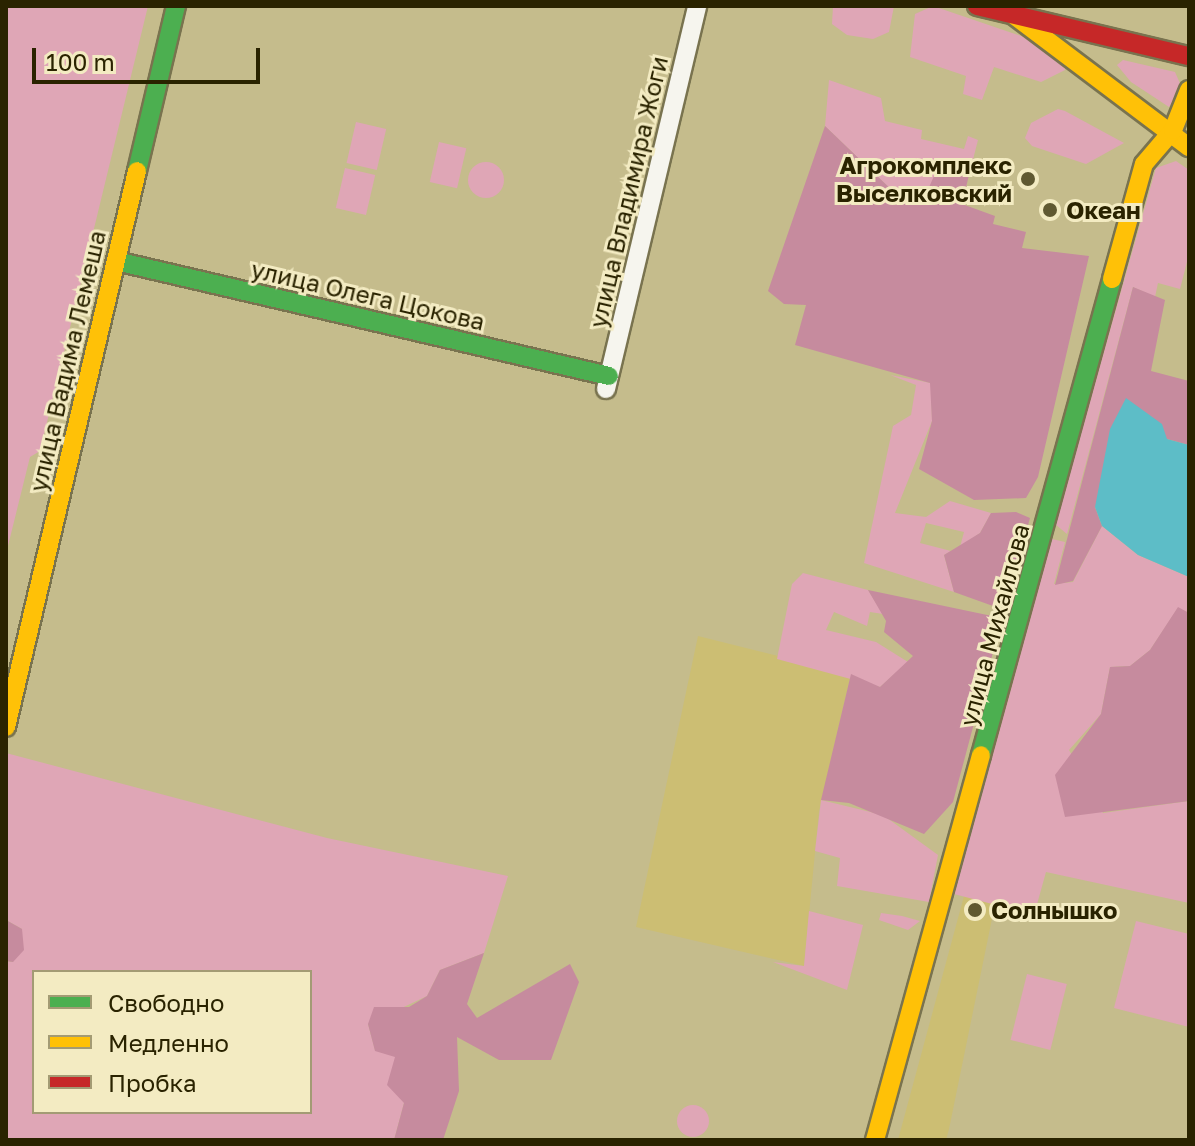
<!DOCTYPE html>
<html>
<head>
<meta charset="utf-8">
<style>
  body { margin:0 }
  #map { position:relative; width:1195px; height:1146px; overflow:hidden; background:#c5bc8c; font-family:"Golos Text",sans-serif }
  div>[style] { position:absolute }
  .built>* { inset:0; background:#ccbe73 }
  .green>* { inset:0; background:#dfa6b6; transform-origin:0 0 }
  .round { border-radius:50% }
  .forest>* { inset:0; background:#c68b9e }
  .water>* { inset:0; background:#5dbdc7 }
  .roads { filter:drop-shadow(2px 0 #79734f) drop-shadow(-2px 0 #79734f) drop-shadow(0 2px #79734f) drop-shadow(0 -2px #79734f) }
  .street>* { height:18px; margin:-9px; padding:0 9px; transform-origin:9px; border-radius:9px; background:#f6f5ee }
  .fast>* { height:18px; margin:-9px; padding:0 9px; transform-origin:9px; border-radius:9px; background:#4caf50 }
  .slow>* { height:18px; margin:-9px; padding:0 9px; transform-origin:9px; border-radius:9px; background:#ffc107 }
  .jam>* { height:18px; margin:-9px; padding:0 9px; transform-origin:9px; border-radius:9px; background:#c62828 }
  .dots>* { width:22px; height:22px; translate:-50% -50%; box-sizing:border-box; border:4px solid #f3ebc2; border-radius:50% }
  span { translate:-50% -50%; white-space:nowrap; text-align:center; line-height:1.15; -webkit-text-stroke:6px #f3ebc2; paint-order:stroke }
  .poi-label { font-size:24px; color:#2a2300; font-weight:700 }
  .right { translate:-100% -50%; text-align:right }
  .left { translate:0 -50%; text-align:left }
  .street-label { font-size:24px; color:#2a2300 }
  .frame { position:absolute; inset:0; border:8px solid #2a2300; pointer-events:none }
  .legend { position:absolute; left:32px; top:970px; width:280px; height:144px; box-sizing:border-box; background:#f3ebc2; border:2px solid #a39b74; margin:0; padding:10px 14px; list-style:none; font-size:24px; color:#2a2300 }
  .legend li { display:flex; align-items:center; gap:16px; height:40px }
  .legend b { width:40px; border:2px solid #a39b74 }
  .scale { position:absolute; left:32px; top:48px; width:228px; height:36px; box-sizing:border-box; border:4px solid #2a2300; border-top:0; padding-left:10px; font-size:24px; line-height:28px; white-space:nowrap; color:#2a2300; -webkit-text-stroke:6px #f3ebc2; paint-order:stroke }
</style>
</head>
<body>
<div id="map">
  <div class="built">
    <i style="clip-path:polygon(698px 636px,851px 674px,819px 811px,804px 966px,636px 927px)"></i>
    <i style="clip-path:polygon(967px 885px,995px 904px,949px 1129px,946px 1140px,898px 1140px)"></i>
  </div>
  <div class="green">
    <i style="clip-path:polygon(6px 6px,148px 6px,40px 451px,30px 457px,6px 554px)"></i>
    <i style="clip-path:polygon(833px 6px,894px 6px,889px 32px,873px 39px,847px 35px,832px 24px)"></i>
    <i style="clip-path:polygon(933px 6px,1024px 37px,1065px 62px,1065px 70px,1041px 82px,994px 67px,982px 100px,963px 94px,966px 76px,910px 57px,915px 14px)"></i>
    <i style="clip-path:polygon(1123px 60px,1175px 72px,1182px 88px,1169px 107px,1131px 82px,1117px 65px)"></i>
    <i style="clip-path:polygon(829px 80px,881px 98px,885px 121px,922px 130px,921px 139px,964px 149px,968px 136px,978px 140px,969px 175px,954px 168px,926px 194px,899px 197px,825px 126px)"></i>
    <i style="clip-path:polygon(1058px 109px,1065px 111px,1124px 143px,1086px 164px,1032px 146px,1025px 138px,1031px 123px)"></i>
    <i style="left:356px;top:122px;width:31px;height:42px;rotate:13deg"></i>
    <i style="left:439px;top:142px;width:28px;height:41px;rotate:13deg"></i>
    <i style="clip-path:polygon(1176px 161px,1189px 170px,1189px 254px,1180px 289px,1158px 283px,1155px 297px,1133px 287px,1067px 534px,1055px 524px,1156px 168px)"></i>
    <i class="round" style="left:468px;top:162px;width:36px;height:36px"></i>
    <i style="left:345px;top:168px;width:31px;height:41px;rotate:13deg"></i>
    <i style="clip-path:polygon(890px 375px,931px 383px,932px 421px,895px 513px,926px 517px,950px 501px,991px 513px,980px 533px,960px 547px,964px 532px,926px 523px,920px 543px,951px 551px,944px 555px,954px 592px,864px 563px,893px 426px,911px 415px,916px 385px)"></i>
    <i style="clip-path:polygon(1102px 526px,1138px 555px,1189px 577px,1189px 613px,1178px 608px,1150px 650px,1130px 666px,1110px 667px,1101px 714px,1069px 750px,1103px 813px,1189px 801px,1189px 903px,1046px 872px,1034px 915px,954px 894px,1052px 539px,1065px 542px,1054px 584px,1073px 582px)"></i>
    <i style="clip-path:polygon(803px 573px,868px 590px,883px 614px,870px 612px,867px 626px,834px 612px,826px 630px,876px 642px,908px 662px,880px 687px,777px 659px,792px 584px)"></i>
    <i style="clip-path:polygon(evenodd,6px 753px,327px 838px,508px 876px,484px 953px,440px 970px,427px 996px,368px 1024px,375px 1050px,395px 1056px,404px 1103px,394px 1140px,6px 1140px,6px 961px,13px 962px,22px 929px,6px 920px,6px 753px,34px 972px,310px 972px,310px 1112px,34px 1112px,34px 972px)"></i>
    <i style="clip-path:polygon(821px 800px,883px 815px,938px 855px,929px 902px,837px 886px,840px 858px,815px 851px)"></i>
    <i style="clip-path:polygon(809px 911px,863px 925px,847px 990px,773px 962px,804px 966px)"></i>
    <i style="clip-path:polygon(881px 913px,902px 916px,920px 921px,908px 930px,879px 920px)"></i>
    <i style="clip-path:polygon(1136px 921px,1189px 934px,1189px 1027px,1114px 1008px)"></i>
    <i style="left:1027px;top:974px;width:41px;height:68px;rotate:14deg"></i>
    <i class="round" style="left:677px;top:1105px;width:32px;height:32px"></i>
  </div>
  <div class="forest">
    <i style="clip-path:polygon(825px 126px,899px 197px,926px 194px,938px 167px,954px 168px,969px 175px,962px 204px,995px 216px,993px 224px,1026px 232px,1022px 248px,1089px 256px,1038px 477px,1026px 498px,974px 500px,919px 469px,932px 421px,930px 383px,795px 345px,806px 305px,784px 304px,768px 291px)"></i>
    <i style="clip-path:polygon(1133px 287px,1165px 300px,1151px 371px,1189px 381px,1189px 445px,1167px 439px,1095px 507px,1102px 526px,1073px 581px,1055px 585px)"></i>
    <i style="clip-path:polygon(1016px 512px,1030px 518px,1007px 601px,993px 606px,954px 592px,944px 555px,980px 533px,991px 513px)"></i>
    <i style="clip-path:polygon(868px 590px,992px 616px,1000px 626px,953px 802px,924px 834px,849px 803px,821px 800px,851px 674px,880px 687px,913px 656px,884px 632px,886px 621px)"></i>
    <i style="clip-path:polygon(1178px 607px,1189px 613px,1189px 801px,1065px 817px,1055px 775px,1101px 714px,1110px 667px,1130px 666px,1150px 650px)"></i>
    <i style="clip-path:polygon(6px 920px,22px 929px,24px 950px,13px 962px,6px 961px)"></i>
    <i style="clip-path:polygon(484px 953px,467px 1004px,477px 1018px,570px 964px,579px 982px,551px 1060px,499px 1060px,457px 1037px,459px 1091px,443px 1140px,394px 1140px,404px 1103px,387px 1085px,395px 1057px,375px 1051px,368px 1024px,374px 1007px,409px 1007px,427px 996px,440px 970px)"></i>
  </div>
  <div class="water">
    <i style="clip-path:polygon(1126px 398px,1162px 424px,1167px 439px,1189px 445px,1189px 577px,1138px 555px,1102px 526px,1095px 507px,1110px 429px)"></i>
  </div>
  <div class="roads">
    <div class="street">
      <i style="left:606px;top:389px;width:394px;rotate:-76.6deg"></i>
    </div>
    <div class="fast">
      <i style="left:137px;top:171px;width:170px;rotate:-76.7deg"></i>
      <i style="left:116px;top:261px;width:506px;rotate:13.13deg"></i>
      <i style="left:981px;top:755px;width:494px;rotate:-74.6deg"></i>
    </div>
    <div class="slow">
      <i style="left:1015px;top:16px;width:218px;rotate:37deg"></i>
      <i style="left:1112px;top:279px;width:119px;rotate:-74.5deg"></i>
      <i style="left:1144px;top:164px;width:45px;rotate:-49.5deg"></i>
      <i style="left:1173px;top:130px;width:43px;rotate:-68.2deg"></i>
      <i style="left:6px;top:727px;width:571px;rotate:-76.74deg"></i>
      <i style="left:875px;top:1140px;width:399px;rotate:-74.6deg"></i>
    </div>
    <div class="jam">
      <i style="left:977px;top:6px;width:218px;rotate:13.3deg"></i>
    </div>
  </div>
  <div class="dots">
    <i style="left:1028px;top:179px;background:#605931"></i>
    <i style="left:1050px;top:210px;background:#605931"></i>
    <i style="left:975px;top:910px;background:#605931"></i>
  </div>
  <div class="poi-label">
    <span class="right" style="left:1012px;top:179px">Агрокомплекс<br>Выселковский</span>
    <span class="left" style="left:1066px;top:210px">Океан</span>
    <span class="left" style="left:991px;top:910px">Солнышко</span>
  </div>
  <div class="street-label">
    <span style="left:628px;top:192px;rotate:-77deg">улица Владимира Жоги</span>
    <span style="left:368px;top:295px;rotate:13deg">улица Олега Цокова</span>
    <span style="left:67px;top:361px;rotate:-77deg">улица Вадима Лемеша</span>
    <span style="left:994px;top:625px;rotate:-75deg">улица Михайлова</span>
  </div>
  <div class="frame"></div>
  <ul class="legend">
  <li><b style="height:10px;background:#4caf50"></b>Свободно</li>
  <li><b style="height:10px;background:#ffc107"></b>Медленно</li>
  <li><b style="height:10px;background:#c62828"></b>Пробка</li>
  </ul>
  <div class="scale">100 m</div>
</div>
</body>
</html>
